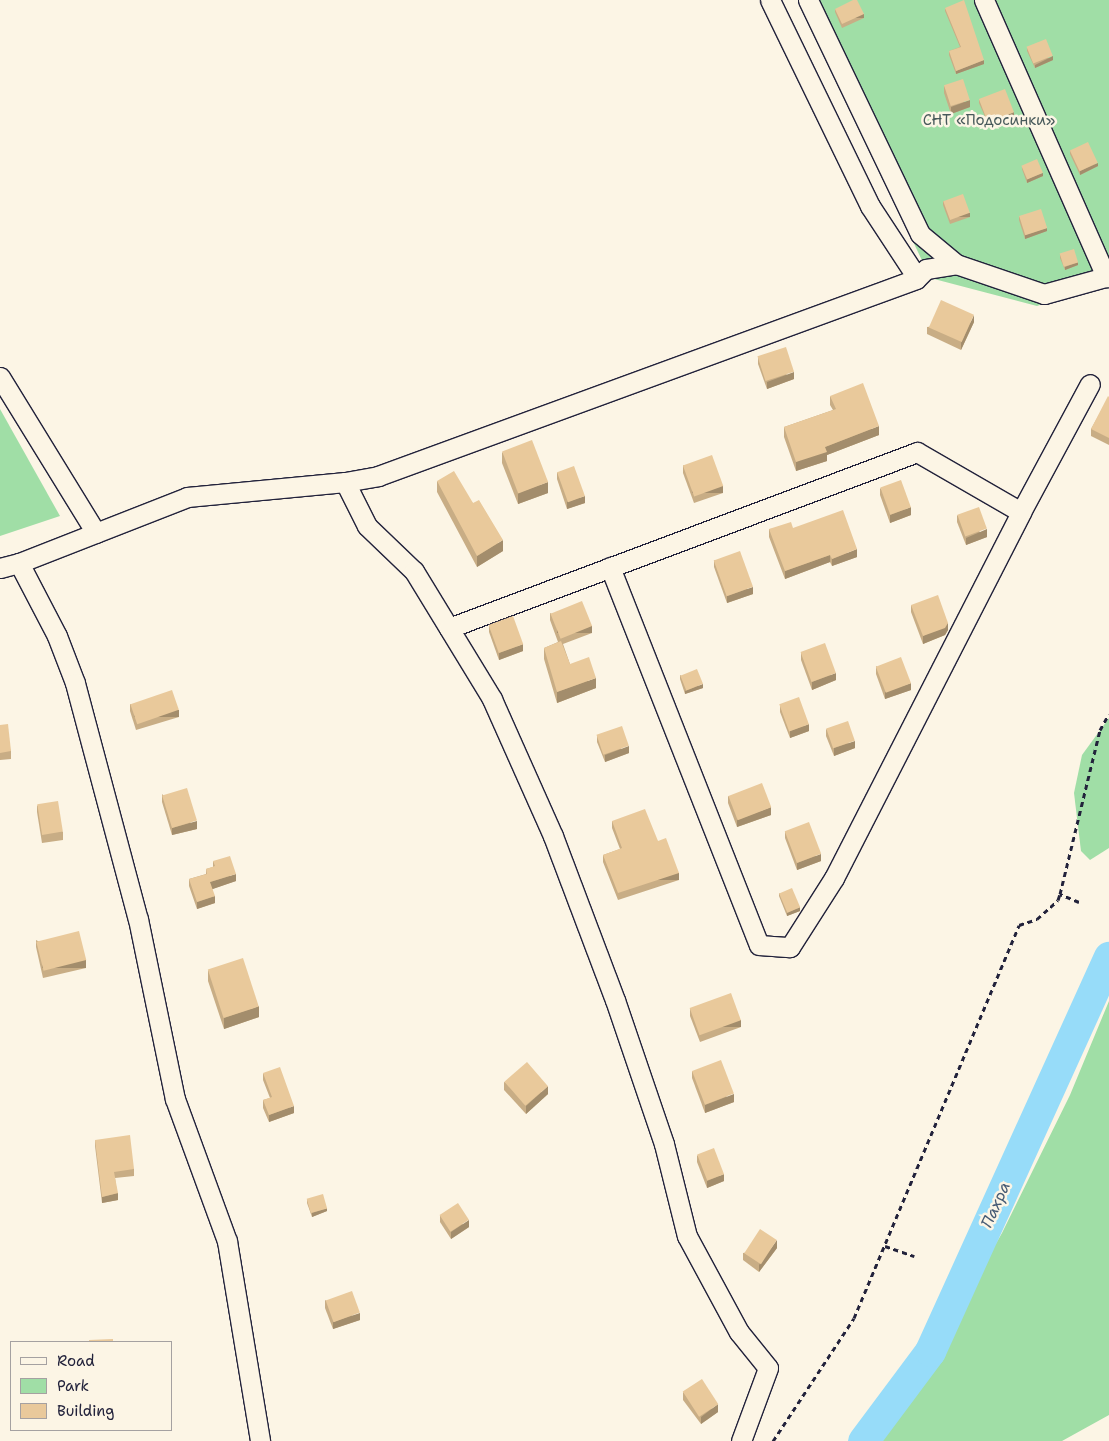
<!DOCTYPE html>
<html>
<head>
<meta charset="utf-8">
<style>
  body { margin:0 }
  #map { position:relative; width:1109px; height:1441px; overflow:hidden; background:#fcf5e5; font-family:"Shantell Sans",sans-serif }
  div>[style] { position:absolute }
  .green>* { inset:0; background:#a0dea6 }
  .river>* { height:31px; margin:-15.5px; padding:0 15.5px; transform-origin:15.5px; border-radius:15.5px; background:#97dcf9 }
  .path>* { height:3px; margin-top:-1.5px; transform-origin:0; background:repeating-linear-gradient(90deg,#22223b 0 5px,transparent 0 9px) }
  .roads { filter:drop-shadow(1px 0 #22223b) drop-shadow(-1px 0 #22223b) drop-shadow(0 1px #22223b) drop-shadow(0 -1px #22223b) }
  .minor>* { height:19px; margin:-9.5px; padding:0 9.5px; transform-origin:9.5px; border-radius:9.5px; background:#fcf5e5 }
  .wall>* { inset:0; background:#c8ad85 }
  .shaded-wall>* { inset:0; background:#a38d6c; transform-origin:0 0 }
  .building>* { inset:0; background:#e9c99b; transform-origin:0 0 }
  span { translate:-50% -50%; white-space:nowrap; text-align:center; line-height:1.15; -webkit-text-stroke:5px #fcf5e5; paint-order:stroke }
  .park-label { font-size:15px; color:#485a5b }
  .water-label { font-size:16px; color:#455a74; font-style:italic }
  .legend { position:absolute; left:10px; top:1341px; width:162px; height:90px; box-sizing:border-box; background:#fcf5e5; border:1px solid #a5a1a1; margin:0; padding:6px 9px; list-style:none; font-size:15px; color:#22223b }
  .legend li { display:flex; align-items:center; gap:10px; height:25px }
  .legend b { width:25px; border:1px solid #a5a1a1 }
</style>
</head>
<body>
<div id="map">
  <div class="green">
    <i style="clip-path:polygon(799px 0,1109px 0,1109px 281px,1037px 306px,915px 274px,926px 269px)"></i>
    <i style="clip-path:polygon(0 409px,60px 516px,0 536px)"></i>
    <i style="clip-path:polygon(1109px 718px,1109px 848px,1090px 860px,1081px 851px,1074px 793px,1082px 755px)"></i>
    <i style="clip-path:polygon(1109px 1001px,1109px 1415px,1062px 1441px,878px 1441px,898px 1415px,1002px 1233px,1070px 1095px)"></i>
  </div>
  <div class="river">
    <i style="left:863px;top:1441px;width:112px;rotate:-53.3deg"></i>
    <i style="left:930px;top:1351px;width:433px;rotate:-65.6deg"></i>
  </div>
  <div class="path">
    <i style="left:1079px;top:902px;width:21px;rotate:-157deg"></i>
    <i style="left:1060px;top:894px;width:169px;rotate:-76.3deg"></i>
    <i style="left:1100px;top:730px;width:18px;rotate:-61deg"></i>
    <i style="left:885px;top:1246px;width:31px;rotate:19deg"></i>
    <i style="left:773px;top:1441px;width:147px;rotate:-56.6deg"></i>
    <i style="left:854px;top:1318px;width:426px;rotate:-67.2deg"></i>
    <i style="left:1019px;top:925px;width:19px;rotate:-18deg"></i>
    <i style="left:1037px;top:919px;width:28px;rotate:-42deg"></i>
    <i style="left:1058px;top:900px;width:6px;rotate:-72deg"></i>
  </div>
  <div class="roads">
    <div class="minor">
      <i style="left:770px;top:0;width:229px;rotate:64.1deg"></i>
      <i style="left:870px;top:206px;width:84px;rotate:56.7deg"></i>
      <i style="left:808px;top:0;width:259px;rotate:64.4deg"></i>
      <i style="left:920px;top:234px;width:47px;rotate:39.8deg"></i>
      <i style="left:984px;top:0;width:303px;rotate:66.2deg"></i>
      <i style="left:0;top:377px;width:183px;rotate:58.4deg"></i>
      <i style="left:345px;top:482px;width:49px;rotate:63.4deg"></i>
      <i style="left:367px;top:526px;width:65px;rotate:43.8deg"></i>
      <i style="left:414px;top:571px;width:150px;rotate:58.6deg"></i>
      <i style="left:492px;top:699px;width:150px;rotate:66deg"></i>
      <i style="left:553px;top:836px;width:175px;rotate:69.3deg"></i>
      <i style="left:615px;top:1000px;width:152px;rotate:71.2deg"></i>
      <i style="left:664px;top:1144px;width:95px;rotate:76deg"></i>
      <i style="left:687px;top:1236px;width:109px;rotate:61.6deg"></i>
      <i style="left:739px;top:1332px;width:46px;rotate:51.1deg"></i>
      <i style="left:768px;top:1368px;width:78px;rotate:110.3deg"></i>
      <i style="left:19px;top:563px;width:180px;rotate:-21.4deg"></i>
      <i style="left:187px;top:497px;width:159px;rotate:-5.4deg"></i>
      <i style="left:345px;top:482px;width:34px;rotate:-10deg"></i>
      <i style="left:378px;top:476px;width:573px;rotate:-20.11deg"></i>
      <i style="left:916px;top:279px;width:14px;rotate:-45deg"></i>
      <i style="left:926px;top:269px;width:30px;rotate:-9deg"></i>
      <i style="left:956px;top:264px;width:93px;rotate:18.8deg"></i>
      <i style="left:1044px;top:294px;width:67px;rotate:-15.5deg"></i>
      <i style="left:610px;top:567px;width:406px;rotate:68.5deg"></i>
      <i style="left:759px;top:945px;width:31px;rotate:4deg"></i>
      <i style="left:790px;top:947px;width:82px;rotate:-57.5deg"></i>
      <i style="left:834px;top:878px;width:411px;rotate:-62.9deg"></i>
      <i style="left:0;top:568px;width:20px;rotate:-15deg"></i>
      <i style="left:19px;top:563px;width:82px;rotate:62.5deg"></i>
      <i style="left:57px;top:636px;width:50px;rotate:69deg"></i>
      <i style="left:75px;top:683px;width:244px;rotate:75.1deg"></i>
      <i style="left:138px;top:919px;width:184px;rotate:78.4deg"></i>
      <i style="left:175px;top:1099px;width:151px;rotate:69.9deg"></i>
      <i style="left:227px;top:1241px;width:203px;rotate:80.6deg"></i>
      <i style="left:449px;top:628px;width:500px;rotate:-20.6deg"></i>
      <i style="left:917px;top:452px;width:120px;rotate:30deg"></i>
      <i style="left:1021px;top:512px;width:145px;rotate:-61.7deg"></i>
    </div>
  </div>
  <div class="wall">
    <i style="clip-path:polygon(945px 8px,984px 64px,956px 74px,949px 55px,949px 51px,960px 47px,945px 11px)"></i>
    <i style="clip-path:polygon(835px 9px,864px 18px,842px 28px,835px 12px)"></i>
    <i style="clip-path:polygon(1027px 48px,1053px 60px,1035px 68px,1027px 51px)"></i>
    <i style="clip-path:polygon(944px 86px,970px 107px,951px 114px,944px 93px)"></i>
    <i style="clip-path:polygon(979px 99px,1014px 116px,989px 126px,979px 103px)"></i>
    <i style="clip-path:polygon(1070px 150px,1098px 166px,1080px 175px,1070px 154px)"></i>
    <i style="clip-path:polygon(1022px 166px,1043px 176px,1027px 183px,1022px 169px)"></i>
    <i style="clip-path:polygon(943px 201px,970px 217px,950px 224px,943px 205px)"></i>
    <i style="clip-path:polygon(1019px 216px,1047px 231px,1025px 239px,1019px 220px)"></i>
    <i style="clip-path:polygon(1060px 254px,1078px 265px,1065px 270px,1060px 258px)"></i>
    <i style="clip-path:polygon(974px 322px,961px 350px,927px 334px,927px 327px)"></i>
    <i style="clip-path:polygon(758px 357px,794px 379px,767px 389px,758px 364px)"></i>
    <i style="clip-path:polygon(830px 396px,879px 435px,827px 455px,827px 461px,796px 471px,784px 437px,784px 427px,833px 410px,830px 405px)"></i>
    <i style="clip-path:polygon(1109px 397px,1109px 445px,1091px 436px,1091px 429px)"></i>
    <i style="clip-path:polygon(502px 452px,548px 493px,518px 504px,502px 463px)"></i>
    <i style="clip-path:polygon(683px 465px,723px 493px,694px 503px,683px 473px)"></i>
    <i style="clip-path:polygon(557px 472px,585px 503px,567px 509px,557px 479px)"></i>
    <i style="clip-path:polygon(437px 481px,473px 503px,503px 551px,477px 567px,437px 492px)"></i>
    <i style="clip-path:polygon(880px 488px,911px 515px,890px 523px,880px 495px)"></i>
    <i style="clip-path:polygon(957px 515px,987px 537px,966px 545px,957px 522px)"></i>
    <i style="clip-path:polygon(793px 528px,857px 557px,832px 566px,830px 562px,785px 579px,769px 537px,769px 529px)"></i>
    <i style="clip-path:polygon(714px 560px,753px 594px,727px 603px,714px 567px)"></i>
    <i style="clip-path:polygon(911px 605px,948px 630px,945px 635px,923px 644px,911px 612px)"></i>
    <i style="clip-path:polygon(550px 613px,592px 633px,563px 644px,570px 664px,596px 688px,557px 703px,544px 659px,544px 648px,558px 642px,550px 620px)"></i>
    <i style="clip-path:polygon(489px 625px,523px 651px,499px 660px,489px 632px)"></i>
    <i style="clip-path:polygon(801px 652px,836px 680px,812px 690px,801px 660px)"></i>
    <i style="clip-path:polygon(876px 666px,911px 690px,885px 699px,876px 674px)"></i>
    <i style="clip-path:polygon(680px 675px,703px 688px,685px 694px,680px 679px)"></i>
    <i style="clip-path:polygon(130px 704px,179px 717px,136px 730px,130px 711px)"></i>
    <i style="clip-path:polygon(780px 705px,809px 731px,790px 738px,780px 712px)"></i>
    <i style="clip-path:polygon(0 725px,11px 751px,11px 759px,0 760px)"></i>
    <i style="clip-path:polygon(826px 729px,855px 748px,834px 756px,826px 736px)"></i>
    <i style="clip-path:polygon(597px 735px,629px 753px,605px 762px,597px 742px)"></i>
    <i style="clip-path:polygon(162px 794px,197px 829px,172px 835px,162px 802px)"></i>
    <i style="clip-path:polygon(728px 796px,771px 815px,737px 827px,728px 803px)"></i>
    <i style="clip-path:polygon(37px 805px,63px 832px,63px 840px,42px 843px,37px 812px)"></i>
    <i style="clip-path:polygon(612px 821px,658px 841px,679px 880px,618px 900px,603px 862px,603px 855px,620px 849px,612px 828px)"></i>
    <i style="clip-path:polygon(785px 831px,821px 861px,797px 870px,785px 838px)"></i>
    <i style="clip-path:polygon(213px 861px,236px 881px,212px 889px,215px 903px,197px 909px,189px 886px,189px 879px,206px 874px,206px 869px,213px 867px)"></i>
    <i style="clip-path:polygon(779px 893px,800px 911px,787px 916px,779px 896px)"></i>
    <i style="clip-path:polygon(36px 940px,86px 968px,43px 978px,36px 947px)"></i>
    <i style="clip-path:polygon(208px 970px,259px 1017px,224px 1029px,208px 981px)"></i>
    <i style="clip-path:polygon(690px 1008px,741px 1027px,700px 1042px,690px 1016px)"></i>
    <i style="clip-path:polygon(692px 1071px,734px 1102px,705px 1113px,692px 1078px)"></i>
    <i style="clip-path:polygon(263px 1073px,294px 1113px,269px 1122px,263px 1108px,263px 1100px,270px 1098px,263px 1080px)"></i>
    <i style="clip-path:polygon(504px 1082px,548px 1094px,526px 1114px,504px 1090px)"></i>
    <i style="clip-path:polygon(95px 1140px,134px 1169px,134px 1176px,115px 1178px,118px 1200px,102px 1203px,95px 1146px)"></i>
    <i style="clip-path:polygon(697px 1155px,724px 1181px,707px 1188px,697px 1162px)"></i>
    <i style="clip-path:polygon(307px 1199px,327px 1211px,312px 1217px,307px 1203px)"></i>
    <i style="clip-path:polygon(440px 1215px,469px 1227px,451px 1239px,440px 1222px)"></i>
    <i style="clip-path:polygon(777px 1248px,759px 1272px,743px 1260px,743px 1253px)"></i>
    <i style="clip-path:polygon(325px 1300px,360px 1320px,333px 1329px,325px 1308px)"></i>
    <i style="clip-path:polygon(683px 1392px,718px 1412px,701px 1424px,683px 1400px)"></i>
  </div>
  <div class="shaded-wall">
    <i style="left:864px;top:14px;width:4px;height:24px;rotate:90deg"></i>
    <i style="clip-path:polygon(1053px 56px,1053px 60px,1035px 68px,1035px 65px)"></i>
    <i style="clip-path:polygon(984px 60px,984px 64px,956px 74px,956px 71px)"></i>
    <i style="clip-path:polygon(970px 100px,970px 107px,951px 114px,951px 107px)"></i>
    <i style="clip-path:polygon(1014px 112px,1014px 116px,989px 126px,989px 123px)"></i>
    <i style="clip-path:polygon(1098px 163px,1098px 166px,1080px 175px,1080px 171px)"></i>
    <i style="clip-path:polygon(1043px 173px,1043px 176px,1027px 183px,1027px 179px)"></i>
    <i style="left:970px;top:213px;width:4px;height:21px;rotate:90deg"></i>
    <i style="clip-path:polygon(1047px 228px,1047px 231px,1025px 239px,1025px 235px)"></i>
    <i style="clip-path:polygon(1078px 262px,1078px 265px,1065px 270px,1065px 267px)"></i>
    <i style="clip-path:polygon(974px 315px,974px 322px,961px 350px,961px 343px)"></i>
    <i style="clip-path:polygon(794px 372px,794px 379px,767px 389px,767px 382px)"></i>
    <i style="clip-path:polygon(879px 426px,879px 435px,827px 455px,827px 461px,796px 471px,796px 462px,825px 447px)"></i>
    <i style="clip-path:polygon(548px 482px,548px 493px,518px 504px,518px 493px)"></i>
    <i style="left:723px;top:486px;width:7px;height:31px;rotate:90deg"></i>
    <i style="clip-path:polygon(585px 496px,585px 503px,567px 509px,567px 502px)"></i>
    <i style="clip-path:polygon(911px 507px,911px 515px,890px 523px,890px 515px)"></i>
    <i style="clip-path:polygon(987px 529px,987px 537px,966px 545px,966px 538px)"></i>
    <i style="clip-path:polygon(503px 540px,503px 551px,477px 567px,477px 556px)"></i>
    <i style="clip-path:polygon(857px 549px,857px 557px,832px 566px,832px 559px)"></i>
    <i style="clip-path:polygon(830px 555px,830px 562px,785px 579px,785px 571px)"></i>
    <i style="clip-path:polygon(753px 587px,753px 594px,727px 603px,727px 596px)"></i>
    <i style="clip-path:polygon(948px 623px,948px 630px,945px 635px,923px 644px,923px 636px)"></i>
    <i style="left:592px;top:626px;width:7px;height:35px;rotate:90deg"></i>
    <i style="clip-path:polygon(523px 644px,523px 651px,499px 660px,499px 653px)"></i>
    <i style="clip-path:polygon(836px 673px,836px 680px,812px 690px,812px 682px)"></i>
    <i style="clip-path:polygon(596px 678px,596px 688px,557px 703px,557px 692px)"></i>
    <i style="clip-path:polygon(911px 683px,911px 690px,885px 699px,885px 692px)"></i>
    <i style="clip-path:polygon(703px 684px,703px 688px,685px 694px,685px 691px)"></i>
    <i style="left:179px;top:710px;width:7px;height:45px;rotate:90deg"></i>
    <i style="clip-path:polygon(809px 724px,809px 731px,790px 738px,790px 731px)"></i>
    <i style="clip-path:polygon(855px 741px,855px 748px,834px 756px,834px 748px)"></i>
    <i style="clip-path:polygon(629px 746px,629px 753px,605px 762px,605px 755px)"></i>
    <i style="clip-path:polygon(771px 807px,771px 815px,737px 827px,737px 820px)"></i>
    <i style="clip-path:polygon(197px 821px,197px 829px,172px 835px,172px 828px)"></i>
    <i style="clip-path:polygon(821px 854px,821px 861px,797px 870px,797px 863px)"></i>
    <i style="left:679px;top:873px;width:7px;height:64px;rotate:90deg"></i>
    <i style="clip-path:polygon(236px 874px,236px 881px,210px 890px,210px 882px)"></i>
    <i style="clip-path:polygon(215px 896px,215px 903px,197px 909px,197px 902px)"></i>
    <i style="clip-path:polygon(800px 907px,800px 911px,787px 916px,787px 913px)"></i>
    <i style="left:86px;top:960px;width:8px;height:44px;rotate:90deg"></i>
    <i style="clip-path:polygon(259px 1006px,259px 1017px,224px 1029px,224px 1018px)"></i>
    <i style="left:741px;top:1020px;width:7px;height:44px;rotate:90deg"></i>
    <i style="clip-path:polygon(548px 1086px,548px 1094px,526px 1114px,526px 1106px)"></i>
    <i style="clip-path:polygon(734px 1094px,734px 1102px,705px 1113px,705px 1105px)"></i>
    <i style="clip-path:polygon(294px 1106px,294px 1113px,269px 1122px,269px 1115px)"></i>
    <i style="clip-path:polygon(724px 1174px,724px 1181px,707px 1188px,707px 1181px)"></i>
    <i style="clip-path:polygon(118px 1193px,118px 1200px,102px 1203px,102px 1197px)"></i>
    <i style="clip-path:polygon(327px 1208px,327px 1211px,312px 1217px,312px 1213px)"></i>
    <i style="clip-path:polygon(469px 1220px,469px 1227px,451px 1239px,451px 1232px)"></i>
    <i style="clip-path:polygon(777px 1240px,777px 1248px,759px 1272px,759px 1265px)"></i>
    <i style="clip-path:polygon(360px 1313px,360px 1320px,333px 1329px,333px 1322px)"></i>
    <i style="clip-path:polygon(718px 1404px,718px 1412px,701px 1424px,701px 1417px)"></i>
  </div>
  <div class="building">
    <i style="clip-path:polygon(853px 0,857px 0,864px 14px,842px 24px,835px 9px)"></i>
    <i style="clip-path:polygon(964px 0,984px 60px,956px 71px,949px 51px,961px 47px,945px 8px)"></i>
    <i style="left:1046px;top:39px;width:18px;height:21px;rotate:68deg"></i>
    <i style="left:963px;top:79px;width:22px;height:20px;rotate:72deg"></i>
    <i style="left:1005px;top:89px;width:25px;height:28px;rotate:69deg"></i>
    <i style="left:1088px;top:142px;width:23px;height:20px;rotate:65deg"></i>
    <i style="left:1037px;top:159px;width:15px;height:17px;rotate:67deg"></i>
    <i style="left:963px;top:194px;width:20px;height:21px;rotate:70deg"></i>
    <i style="left:1041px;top:209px;width:20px;height:23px;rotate:72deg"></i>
    <i style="left:1074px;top:249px;width:14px;height:15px;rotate:73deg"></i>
    <i style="left:941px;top:300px;width:36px;height:30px;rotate:24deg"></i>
    <i style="left:786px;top:347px;width:26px;height:30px;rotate:72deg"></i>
    <i style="clip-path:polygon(863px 383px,879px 426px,825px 447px,827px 452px,796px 462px,784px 427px,836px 409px,830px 396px)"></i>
    <i style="clip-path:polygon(1108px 396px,1109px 397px,1109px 438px,1091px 429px)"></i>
    <i style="left:532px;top:440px;width:45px;height:32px;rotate:69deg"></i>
    <i style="left:712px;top:455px;width:33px;height:31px;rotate:70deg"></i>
    <i style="left:574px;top:466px;width:32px;height:18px;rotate:70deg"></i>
    <i style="clip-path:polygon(454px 471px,473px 503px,479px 500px,503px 540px,477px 556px,437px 481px)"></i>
    <i style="left:901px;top:480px;width:29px;height:22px;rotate:70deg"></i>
    <i style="left:979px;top:507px;width:23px;height:23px;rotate:70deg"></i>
    <i style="clip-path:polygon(843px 510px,857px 549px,832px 559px,830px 555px,785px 571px,769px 529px,791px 522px,793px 528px)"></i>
    <i style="left:740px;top:551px;width:38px;height:28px;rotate:70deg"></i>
    <i style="clip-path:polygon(938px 595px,948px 623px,945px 628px,923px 636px,911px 605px)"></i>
    <i style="left:582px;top:601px;width:27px;height:34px;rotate:68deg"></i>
    <i style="left:513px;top:616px;width:30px;height:26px;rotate:70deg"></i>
    <i style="clip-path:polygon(561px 641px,570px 664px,589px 657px,596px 678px,557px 692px,544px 648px)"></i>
    <i style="left:825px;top:643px;width:32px;height:26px;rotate:70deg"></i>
    <i style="left:901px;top:657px;width:28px;height:27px;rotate:69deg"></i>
    <i style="left:697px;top:669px;width:16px;height:18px;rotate:68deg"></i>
    <i style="left:172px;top:690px;width:21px;height:44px;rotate:71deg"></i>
    <i style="left:799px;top:697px;width:29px;height:21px;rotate:70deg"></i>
    <i style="left:848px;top:721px;width:21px;height:23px;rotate:71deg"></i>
    <i style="clip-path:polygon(8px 724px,11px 751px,0 753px,0 725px)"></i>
    <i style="left:622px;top:726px;width:21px;height:27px;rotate:71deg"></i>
    <i style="left:762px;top:783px;width:26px;height:36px;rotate:69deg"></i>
    <i style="left:187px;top:788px;width:34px;height:26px;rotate:73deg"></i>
    <i style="left:58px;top:801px;width:31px;height:21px;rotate:81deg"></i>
    <i style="clip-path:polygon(645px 809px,658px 841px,666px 838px,679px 873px,618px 893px,603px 855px,622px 848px,612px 821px)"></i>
    <i style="left:809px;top:822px;width:34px;height:26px;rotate:69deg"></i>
    <i style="clip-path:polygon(230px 856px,236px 874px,210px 882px,215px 896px,197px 902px,189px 879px,207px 874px,206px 869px,215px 866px,213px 861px)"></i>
    <i style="left:792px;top:888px;width:21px;height:14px;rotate:67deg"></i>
    <i style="left:79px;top:931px;width:30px;height:44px;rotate:76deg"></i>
    <i style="left:243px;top:958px;width:51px;height:37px;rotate:72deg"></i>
    <i style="left:731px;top:993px;width:29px;height:44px;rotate:70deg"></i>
    <i style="left:721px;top:1060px;width:36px;height:31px;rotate:69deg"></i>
    <i style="left:527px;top:1062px;width:32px;height:30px;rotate:49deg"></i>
    <i style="clip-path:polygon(280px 1067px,294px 1106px,269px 1115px,263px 1100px,272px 1097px,263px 1073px)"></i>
    <i style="clip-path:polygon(130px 1135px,134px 1169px,114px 1172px,118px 1193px,102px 1197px,95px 1140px)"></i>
    <i style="left:714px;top:1148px;width:28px;height:18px;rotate:69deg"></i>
    <i style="left:323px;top:1194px;width:15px;height:17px;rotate:74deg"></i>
    <i style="left:458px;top:1203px;width:20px;height:22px;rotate:57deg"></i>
    <i style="left:760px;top:1229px;width:20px;height:29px;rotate:33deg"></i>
    <i style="left:352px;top:1291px;width:23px;height:28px;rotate:70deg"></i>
    <i style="clip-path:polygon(113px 1339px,113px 1342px,89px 1342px,89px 1340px)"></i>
    <i style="left:702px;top:1379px;width:30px;height:23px;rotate:57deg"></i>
  </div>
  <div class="park-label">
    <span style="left:989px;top:121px">СНТ «Подосинки»</span>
  </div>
  <div class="water-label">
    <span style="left:996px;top:1205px;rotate:-66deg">Пахра</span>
  </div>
  <ul class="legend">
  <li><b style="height:6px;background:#fcf5e5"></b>Road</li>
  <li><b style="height:14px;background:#a0dea6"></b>Park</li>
  <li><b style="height:14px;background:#e9c99b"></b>Building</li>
  </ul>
</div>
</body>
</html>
